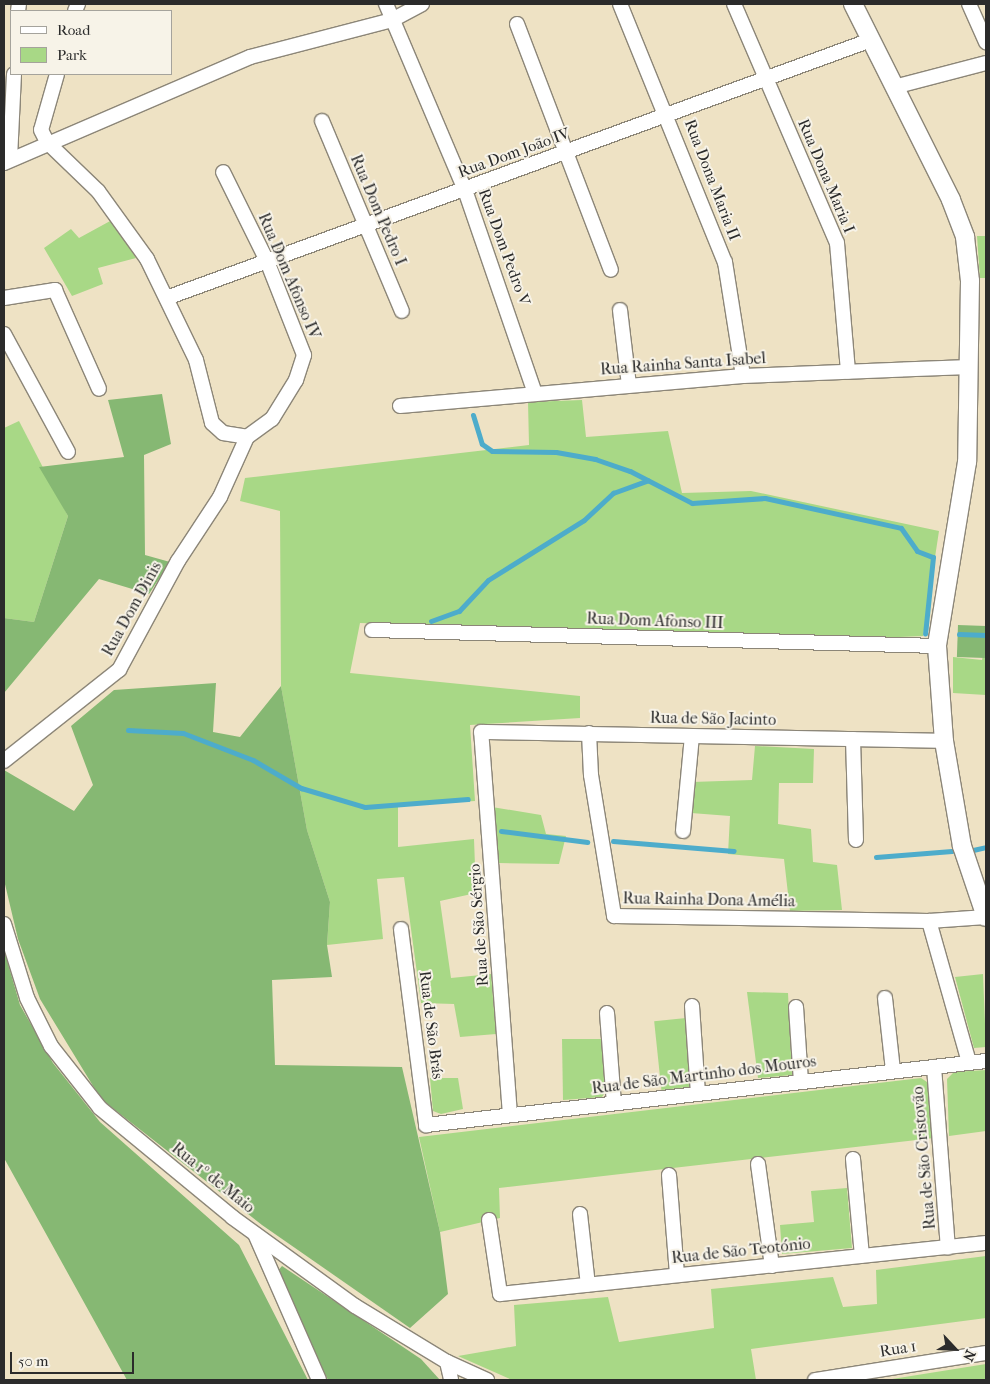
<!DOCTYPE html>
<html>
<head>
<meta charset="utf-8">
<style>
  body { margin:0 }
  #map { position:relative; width:990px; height:1384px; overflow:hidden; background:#eee2c4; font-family:"IM FELL French Canon",serif }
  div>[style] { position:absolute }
  .green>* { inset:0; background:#a8d886; transform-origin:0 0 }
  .forest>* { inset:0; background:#86b873; transform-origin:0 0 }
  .stream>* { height:5px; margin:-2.5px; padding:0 2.5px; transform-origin:2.5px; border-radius:2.5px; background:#4daccb }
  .roads { filter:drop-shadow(1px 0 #8c8678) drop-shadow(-1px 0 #8c8678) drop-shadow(0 1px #8c8678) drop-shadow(0 -1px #8c8678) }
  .minor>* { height:14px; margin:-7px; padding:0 7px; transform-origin:7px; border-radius:7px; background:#fff }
  .tertiary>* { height:18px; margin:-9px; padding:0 9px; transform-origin:9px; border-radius:9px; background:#fff }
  span { translate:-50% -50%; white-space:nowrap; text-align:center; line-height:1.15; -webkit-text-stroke:4px #f7f3e8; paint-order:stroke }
  .street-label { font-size:16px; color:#2b2b2b }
  .frame { position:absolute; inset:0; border:5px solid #2b2b2b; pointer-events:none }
  .legend { position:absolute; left:10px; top:10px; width:162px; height:65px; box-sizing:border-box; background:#f7f3e8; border:1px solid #a5a39c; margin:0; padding:6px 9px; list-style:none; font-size:15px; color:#2b2b2b }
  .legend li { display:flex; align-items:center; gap:10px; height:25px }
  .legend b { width:25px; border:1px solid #a5a39c }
  .north { position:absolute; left:930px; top:1324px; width:50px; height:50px; -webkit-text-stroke:4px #f7f3e8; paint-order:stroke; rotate:115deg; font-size:14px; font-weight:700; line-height:20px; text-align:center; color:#2b2b2b }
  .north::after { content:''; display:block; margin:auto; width:18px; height:22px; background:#2b2b2b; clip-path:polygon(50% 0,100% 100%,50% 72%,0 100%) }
  .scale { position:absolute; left:10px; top:1352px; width:124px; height:22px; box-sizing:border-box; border:2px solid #2b2b2b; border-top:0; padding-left:6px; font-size:15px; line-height:18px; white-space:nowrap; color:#2b2b2b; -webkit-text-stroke:4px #f7f3e8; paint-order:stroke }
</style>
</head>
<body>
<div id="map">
  <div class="green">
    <i style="clip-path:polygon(112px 220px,136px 258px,98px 268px,103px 284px,72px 296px,44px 248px,71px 229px,79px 238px)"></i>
    <i style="clip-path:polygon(977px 236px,986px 236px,986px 278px,980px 278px)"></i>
    <i style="clip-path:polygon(582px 400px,586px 437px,668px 431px,682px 493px,751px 491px,939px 531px,923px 636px,853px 639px,360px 623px,350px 673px,580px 696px,580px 718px,470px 725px,475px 801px,398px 806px,398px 847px,474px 839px,476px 893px,440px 901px,451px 978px,491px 974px,496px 1034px,460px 1037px,454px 1004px,421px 1003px,404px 877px,377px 879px,383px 939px,327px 945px,330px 902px,307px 830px,281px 686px,280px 511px,240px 501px,245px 478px,529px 445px,528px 402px)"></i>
    <i style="clip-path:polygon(19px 421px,68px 516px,34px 622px,4px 618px,4px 428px)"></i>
    <i style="clip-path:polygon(986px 638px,986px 695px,953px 693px,953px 657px,982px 660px)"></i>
    <i style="clip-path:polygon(755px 746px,814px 749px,813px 783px,779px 783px,778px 824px,811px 829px,813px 862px,837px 865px,842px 910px,790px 911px,784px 859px,728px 854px,730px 816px,691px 813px,692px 782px,752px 780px)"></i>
    <i style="clip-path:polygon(492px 807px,541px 815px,546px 834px,566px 836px,559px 864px,499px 863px)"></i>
    <i style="clip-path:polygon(983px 974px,986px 1047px,974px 1048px,955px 977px)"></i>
    <i style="clip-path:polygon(747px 992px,788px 993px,792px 1075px,758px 1078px)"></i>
    <i style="left:686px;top:1018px;width:69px;height:32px;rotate:84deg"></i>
    <i style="clip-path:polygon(562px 1039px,601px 1039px,606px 1091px,602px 1097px,563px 1100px)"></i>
    <i style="clip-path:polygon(986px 1070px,986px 1131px,949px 1136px,947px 1079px,954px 1072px)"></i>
    <i style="clip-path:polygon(430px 1078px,458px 1078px,463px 1109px,441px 1114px,433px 1111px)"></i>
    <i style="clip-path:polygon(921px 1078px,927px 1082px,934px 1138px,499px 1188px,500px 1218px,440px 1232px,419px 1137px)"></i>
    <i style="clip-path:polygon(847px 1188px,852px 1248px,782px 1254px,780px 1225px,814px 1222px,811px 1191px)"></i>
    <i style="clip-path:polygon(986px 1256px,986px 1318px,751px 1349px,756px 1380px,512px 1380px,458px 1356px,516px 1346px,514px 1305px,608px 1297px,619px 1342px,714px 1328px,711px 1289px,833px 1277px,843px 1307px,877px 1304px,876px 1270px)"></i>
    <i style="clip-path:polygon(986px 1364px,986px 1380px,886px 1380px)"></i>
  </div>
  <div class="forest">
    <i style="clip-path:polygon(162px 394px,171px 444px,144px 455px,145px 555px,170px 562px,149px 594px,99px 579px,4px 693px,4px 618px,34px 622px,68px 516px,39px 467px,124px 457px,108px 400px)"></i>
    <i style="left:958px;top:625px;width:28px;height:32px;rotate:2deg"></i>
    <i style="clip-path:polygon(216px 683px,213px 732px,240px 737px,281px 686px,307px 830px,330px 902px,327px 945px,332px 977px,272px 980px,275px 1065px,402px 1067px,440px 1232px,448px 1294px,410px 1328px,262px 1225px,101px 1099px,40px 999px,18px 939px,4px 880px,4px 770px,74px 811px,93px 785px,71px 726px,114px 690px)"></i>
    <i style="clip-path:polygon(4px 950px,20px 1005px,53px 1063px,100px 1122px,239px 1245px,308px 1380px,127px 1380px,4px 1158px)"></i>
    <i style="clip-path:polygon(282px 1266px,421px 1359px,440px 1380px,328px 1380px,276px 1273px)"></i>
  </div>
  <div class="stream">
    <i style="left:473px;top:415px;width:30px;rotate:73deg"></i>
    <i style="left:482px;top:444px;width:12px;rotate:35deg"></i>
    <i style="left:492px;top:451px;width:64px;rotate:0.9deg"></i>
    <i style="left:556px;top:452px;width:40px;rotate:10deg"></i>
    <i style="left:595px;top:459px;width:37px;rotate:19deg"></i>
    <i style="left:630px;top:471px;width:70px;rotate:27.3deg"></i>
    <i style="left:692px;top:503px;width:73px;rotate:-3.9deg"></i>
    <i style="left:765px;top:498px;width:139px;rotate:12.4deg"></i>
    <i style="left:901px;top:528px;width:28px;rotate:55deg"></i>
    <i style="left:917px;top:551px;width:17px;rotate:21deg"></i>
    <i style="left:933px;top:557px;width:77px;rotate:95.9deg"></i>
    <i style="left:431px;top:621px;width:30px;rotate:-20deg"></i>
    <i style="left:459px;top:611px;width:42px;rotate:-46.9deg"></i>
    <i style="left:488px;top:580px;width:113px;rotate:-32deg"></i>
    <i style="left:584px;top:520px;width:40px;rotate:-43deg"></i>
    <i style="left:613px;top:493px;width:37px;rotate:-20deg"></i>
    <i style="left:959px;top:634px;width:27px;rotate:2deg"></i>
    <i style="left:128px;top:730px;width:55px;rotate:3.1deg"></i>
    <i style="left:183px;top:733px;width:75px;rotate:21.1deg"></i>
    <i style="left:253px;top:760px;width:56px;rotate:30.3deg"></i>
    <i style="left:301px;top:788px;width:67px;rotate:16.5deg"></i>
    <i style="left:365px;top:807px;width:103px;rotate:-4.4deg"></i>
    <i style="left:501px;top:831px;width:87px;rotate:7.3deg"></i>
    <i style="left:613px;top:841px;width:121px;rotate:4.7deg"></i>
    <i style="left:973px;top:850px;width:13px;rotate:-13deg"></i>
    <i style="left:876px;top:857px;width:76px;rotate:-4.5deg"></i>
  </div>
  <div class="roads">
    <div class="minor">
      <i style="left:386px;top:4px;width:202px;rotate:67deg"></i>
      <i style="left:465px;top:190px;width:215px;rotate:71deg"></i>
      <i style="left:620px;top:4px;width:279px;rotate:67.9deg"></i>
      <i style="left:725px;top:262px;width:115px;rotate:81deg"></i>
      <i style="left:734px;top:4px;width:260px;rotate:66.7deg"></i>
      <i style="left:837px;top:243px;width:129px;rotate:85.1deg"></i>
      <i style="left:969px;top:4px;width:42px;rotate:65.9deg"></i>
      <i style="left:18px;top:11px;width:7px;rotate:-82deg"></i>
      <i style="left:75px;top:11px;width:8px;rotate:-67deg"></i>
      <i style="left:517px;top:24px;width:263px;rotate:69.1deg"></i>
      <i style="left:57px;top:74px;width:58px;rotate:105.9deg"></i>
      <i style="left:41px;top:130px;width:13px;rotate:63deg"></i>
      <i style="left:47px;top:142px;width:71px;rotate:43.9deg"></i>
      <i style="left:98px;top:191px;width:84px;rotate:54.2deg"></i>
      <i style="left:147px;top:259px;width:112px;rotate:64.1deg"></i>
      <i style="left:196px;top:360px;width:65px;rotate:75.7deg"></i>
      <i style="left:212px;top:423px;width:15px;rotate:42deg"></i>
      <i style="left:223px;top:433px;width:24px;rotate:9deg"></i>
      <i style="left:894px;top:87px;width:95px;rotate:-14.6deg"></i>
      <i style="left:322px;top:121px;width:206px;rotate:67.2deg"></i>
      <i style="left:10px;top:159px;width:85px;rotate:-87.3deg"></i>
      <i style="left:4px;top:163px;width:268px;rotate:-23.3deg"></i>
      <i style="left:250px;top:57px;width:147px;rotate:-14.6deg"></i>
      <i style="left:392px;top:20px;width:34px;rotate:-28deg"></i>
      <i style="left:169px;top:297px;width:748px;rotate:-20.11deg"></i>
      <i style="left:4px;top:298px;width:52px;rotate:-8.9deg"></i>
      <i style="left:55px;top:290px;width:108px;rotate:66deg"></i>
      <i style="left:620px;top:310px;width:76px;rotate:83.2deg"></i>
      <i style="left:4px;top:334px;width:134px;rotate:61.5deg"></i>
      <i style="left:400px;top:406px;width:344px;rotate:-5deg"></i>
      <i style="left:743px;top:376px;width:227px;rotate:-2.3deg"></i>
      <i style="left:372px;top:630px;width:565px;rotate:1.62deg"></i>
      <i style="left:589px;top:733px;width:42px;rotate:87.3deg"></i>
      <i style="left:591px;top:775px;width:143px;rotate:80.7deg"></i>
      <i style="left:614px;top:916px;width:315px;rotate:0.9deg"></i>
      <i style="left:929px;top:921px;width:57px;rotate:-4deg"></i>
      <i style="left:853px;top:739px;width:101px;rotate:88.3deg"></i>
      <i style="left:4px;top:761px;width:147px;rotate:-38.4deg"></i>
      <i style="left:119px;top:670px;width:124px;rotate:-61.6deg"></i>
      <i style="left:178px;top:561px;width:77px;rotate:-56.7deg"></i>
      <i style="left:220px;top:497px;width:66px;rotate:-65.8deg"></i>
      <i style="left:247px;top:437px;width:31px;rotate:-36deg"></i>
      <i style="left:272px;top:419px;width:46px;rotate:-58.4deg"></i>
      <i style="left:296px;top:380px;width:26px;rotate:-72deg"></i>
      <i style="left:304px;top:355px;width:101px;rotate:-111.5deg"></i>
      <i style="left:267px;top:261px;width:99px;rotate:-116.3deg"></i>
      <i style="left:683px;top:831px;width:95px;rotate:-84.6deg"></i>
      <i style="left:929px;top:921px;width:147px;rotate:74.2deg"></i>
      <i style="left:4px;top:924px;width:77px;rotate:72.7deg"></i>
      <i style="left:27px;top:998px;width:54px;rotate:63.4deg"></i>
      <i style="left:51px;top:1046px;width:79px;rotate:51.7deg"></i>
      <i style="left:100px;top:1108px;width:171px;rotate:39.5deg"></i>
      <i style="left:232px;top:1217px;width:152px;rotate:35.9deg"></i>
      <i style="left:355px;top:1306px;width:108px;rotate:31.3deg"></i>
      <i style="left:447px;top:1362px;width:44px;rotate:24.2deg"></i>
      <i style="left:401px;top:929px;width:198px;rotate:82.7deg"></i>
      <i style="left:426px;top:1125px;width:564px;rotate:-6.52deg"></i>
      <i style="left:885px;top:998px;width:73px;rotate:83.7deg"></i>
      <i style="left:692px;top:1006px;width:88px;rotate:86.1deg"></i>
      <i style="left:796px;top:1007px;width:75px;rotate:86.2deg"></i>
      <i style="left:607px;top:1013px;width:90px;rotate:85.6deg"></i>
      <i style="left:934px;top:1067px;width:181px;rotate:85.6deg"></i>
      <i style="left:510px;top:1115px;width:384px;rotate:-94.3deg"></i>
      <i style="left:481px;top:732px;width:463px;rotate:1.1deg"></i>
      <i style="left:853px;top:1159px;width:97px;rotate:84.7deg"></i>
      <i style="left:758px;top:1164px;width:103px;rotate:82.2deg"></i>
      <i style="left:669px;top:1175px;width:100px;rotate:85.4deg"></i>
      <i style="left:580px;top:1214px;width:71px;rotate:83.6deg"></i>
      <i style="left:489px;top:1220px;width:75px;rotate:81.5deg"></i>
      <i style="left:500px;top:1294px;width:489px;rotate:-6deg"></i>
      <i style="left:255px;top:1234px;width:159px;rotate:66.3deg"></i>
      <i style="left:447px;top:1362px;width:18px;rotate:77deg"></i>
      <i style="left:815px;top:1380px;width:173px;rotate:-9deg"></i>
    </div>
    <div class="tertiary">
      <i style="left:853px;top:4px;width:219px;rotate:63.4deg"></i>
      <i style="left:951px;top:200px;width:40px;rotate:69deg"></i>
      <i style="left:965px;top:237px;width:44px;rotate:83.5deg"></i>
      <i style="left:970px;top:281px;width:181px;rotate:90.9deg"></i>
      <i style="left:967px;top:462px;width:186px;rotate:99.3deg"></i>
      <i style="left:937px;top:646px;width:95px;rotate:85.8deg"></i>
      <i style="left:944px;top:741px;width:107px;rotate:80.3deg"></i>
      <i style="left:962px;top:846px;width:75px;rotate:71.3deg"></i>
    </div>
  </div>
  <div class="street-label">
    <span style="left:514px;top:153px;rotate:-20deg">Rua Dom João IV</span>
    <span style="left:826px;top:176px;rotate:67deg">Rua Dona Maria I</span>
    <span style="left:712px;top:180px;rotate:69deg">Rua Dona Maria II</span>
    <span style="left:378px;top:210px;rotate:67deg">Rua Dom Pedro I</span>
    <span style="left:504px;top:247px;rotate:70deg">Rua Dom Pedro V</span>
    <span style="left:289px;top:276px;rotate:67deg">Rua Dom Afonso IV</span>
    <span style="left:683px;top:364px;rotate:-4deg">Rua Rainha Santa Isabel</span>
    <span style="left:132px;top:609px;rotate:-61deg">Rua Dom Dinis</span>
    <span style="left:655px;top:621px;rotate:2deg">Rua Dom Afonso III</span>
    <span style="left:713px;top:719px;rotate:1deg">Rua de São Jacinto</span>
    <span style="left:709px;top:900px;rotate:1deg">Rua Rainha Dona Amélia</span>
    <span style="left:479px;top:925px;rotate:-94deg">Rua de São Sérgio</span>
    <span style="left:431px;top:1025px;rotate:83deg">Rua de São Brás</span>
    <span style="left:704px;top:1075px;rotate:-7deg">Rua de São Martinho dos Mouros</span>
    <span style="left:924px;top:1158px;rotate:-95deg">Rua de São Cristovão</span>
    <span style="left:213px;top:1178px;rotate:39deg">Rua 1º de Maio</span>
    <span style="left:741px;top:1251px;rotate:-6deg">Rua de São Teotónio</span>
    <span style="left:898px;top:1349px;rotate:-9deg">Rua 1</span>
  </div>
  <div class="frame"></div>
  <ul class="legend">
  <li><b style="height:6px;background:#fff"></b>Road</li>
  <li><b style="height:14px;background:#a8d886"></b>Park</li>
  </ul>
  <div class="north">N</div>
  <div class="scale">50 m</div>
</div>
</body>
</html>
